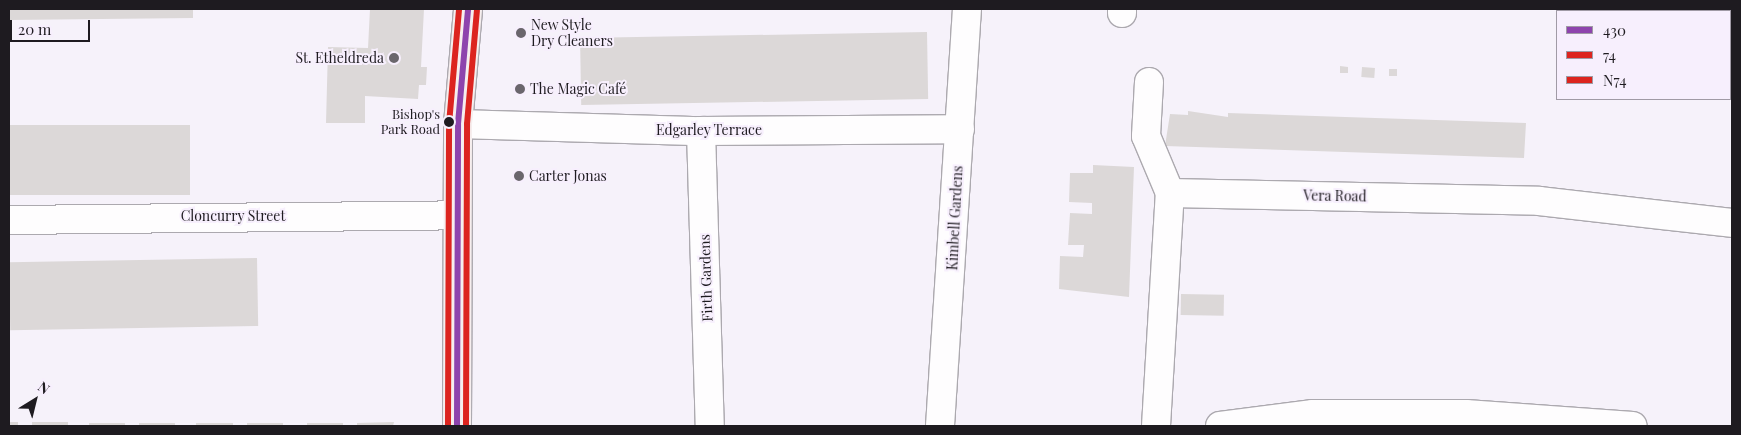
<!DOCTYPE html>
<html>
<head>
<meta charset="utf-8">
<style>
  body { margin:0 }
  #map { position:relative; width:1741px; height:435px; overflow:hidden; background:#f6f2fa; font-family:"Playfair Display",serif }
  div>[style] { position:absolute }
  .building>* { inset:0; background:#dcd8d8; transform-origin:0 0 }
  .roads { filter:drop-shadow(1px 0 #aca9af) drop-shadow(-1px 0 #aca9af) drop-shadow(0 1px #aca9af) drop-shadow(0 -1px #aca9af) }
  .minor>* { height:28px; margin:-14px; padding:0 14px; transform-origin:14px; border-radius:14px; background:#fefdfe }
  .major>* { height:28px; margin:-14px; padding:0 14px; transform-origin:14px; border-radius:14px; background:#f6eeee }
  .bus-1>* { height:6px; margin:-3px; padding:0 3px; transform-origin:3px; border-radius:3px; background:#8e44ad }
  .bus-2>* { height:6px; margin:-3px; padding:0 3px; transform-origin:3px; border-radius:3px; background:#dc241f }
  .bus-3>* { height:6px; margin:-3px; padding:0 3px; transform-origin:3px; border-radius:3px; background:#dc241f }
  .dots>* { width:14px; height:14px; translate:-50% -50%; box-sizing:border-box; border:2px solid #f7effd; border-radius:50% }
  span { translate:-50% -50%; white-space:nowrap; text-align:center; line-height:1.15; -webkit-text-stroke:4px #f7effd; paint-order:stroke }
  .bus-label { font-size:13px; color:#1e1b20 }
  .right { translate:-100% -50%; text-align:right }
  .poi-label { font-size:14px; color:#1e1b20 }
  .left { translate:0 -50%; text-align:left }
  .street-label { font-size:14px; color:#1e1b20 }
  .frame { position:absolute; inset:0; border:10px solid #1e1b20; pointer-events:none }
  .legend { position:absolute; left:1556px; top:10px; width:175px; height:90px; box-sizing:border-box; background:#f7effd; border:1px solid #a09aa5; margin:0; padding:6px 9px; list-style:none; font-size:15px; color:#1e1b20 }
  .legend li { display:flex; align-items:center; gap:10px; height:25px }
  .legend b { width:25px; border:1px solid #a09aa5 }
  .north { position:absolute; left:10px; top:375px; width:50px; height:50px; -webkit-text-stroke:4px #f7effd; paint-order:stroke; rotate:36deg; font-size:14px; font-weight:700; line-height:20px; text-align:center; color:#1e1b20 }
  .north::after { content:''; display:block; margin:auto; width:18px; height:22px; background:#1e1b20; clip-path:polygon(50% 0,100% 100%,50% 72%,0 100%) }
  .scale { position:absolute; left:10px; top:20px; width:80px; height:22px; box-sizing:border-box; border:2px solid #1e1b20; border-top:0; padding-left:6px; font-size:15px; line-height:18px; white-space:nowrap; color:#1e1b20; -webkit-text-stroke:4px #f7effd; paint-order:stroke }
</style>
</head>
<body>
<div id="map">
  <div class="building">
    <i style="clip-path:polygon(9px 9px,193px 9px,193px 18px,9px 20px)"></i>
    <i style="clip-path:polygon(370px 9px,424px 9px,421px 67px,427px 67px,426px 85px,419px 85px,418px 99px,365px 96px,365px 123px,326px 123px,328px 47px,368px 48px)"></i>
    <i style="left:927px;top:32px;width:67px;height:347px;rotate:89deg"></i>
    <i style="clip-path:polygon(1340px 66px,1348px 67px,1348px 73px,1340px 73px)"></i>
    <i style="left:1362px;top:67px;width:13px;height:10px;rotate:4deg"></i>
    <i style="left:1389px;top:69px;width:8px;height:7px"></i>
    <i style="clip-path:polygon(1188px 111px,1228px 117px,1228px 113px,1526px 123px,1524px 158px,1165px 146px,1170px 114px,1188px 115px)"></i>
    <i style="left:190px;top:125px;width:70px;height:181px;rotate:90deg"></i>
    <i style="clip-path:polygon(1093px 165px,1134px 167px,1129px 297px,1059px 289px,1060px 256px,1083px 257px,1084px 245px,1068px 245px,1070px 213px,1092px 214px,1092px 203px,1069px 202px,1070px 173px,1093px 173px)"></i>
    <i style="left:257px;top:258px;width:68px;height:248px;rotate:89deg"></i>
    <i style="left:1181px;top:294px;width:43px;height:21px;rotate:1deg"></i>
    <i style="left:9px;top:422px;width:9px;height:4px"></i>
    <i style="left:32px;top:422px;width:36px;height:4px"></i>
    <i style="clip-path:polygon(394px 422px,393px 426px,357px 426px,357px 423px)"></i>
    <i style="left:89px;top:423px;width:36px;height:3px"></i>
    <i style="left:139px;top:423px;width:36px;height:3px"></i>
    <i style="left:196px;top:423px;width:37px;height:3px"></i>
    <i style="left:247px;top:423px;width:36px;height:3px"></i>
    <i style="left:307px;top:423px;width:36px;height:3px"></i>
  </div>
  <div class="roads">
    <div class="minor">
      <i style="left:1122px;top:13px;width:4px;rotate:-90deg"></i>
      <i style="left:1149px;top:82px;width:54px;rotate:93.2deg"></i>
      <i style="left:1146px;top:136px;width:62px;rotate:67.2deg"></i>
      <i style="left:458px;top:124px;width:243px;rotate:1.7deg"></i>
      <i style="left:701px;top:131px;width:259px;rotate:-0.4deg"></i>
      <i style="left:701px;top:131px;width:295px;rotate:88.3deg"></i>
      <i style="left:9px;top:220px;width:448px;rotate:-0.6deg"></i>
      <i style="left:940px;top:426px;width:418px;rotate:-86.3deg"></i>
      <i style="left:1156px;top:426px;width:233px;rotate:-86.6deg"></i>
      <i style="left:1170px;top:193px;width:369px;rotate:1.2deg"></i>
      <i style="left:1539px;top:201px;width:194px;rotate:6.5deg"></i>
      <i style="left:1220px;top:426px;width:94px;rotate:-7.4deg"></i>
      <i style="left:1313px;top:414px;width:153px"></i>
      <i style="left:1466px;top:414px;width:167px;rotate:4.1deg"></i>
    </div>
    <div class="major">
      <i style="left:457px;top:426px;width:302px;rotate:-89.8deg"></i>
      <i style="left:458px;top:124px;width:115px;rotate:-85deg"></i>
    </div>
  </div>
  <div class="bus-1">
    <i style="left:457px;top:426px;width:302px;rotate:-89.8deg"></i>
    <i style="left:458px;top:124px;width:115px;rotate:-85deg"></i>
  </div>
  <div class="bus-2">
    <i style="left:466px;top:426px;width:302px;rotate:-89.8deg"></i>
    <i style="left:467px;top:124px;width:114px;rotate:-85deg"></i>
  </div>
  <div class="bus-3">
    <i style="left:448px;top:426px;width:302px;rotate:-89.8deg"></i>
    <i style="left:449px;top:124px;width:115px;rotate:-85deg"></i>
  </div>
  <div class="dots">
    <i style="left:521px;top:33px;background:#6a666c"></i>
    <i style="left:394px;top:58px;background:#6a666c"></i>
    <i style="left:520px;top:89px;background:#6a666c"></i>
    <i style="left:449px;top:122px;background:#1e1b20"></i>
    <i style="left:519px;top:176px;background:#6a666c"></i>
  </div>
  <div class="bus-label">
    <span class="right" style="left:440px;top:122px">Bishop's<br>Park Road</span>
  </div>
  <div class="poi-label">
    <span class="left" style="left:531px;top:33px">New Style<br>Dry Cleaners</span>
    <span class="right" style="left:384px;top:58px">St. Etheldreda</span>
    <span class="left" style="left:530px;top:89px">The Magic Café</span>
    <span class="left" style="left:529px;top:176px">Carter Jonas</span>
  </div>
  <div class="street-label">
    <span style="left:709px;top:130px">Edgarley Terrace</span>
    <span style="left:1335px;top:196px;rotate:1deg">Vera Road</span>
    <span style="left:233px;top:216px">Cloncurry Street</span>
    <span style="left:955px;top:218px;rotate:-87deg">Kimbell Gardens</span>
    <span style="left:706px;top:278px;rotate:-92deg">Firth Gardens</span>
  </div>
  <div class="frame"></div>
  <ul class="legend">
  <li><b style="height:6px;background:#8e44ad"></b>430</li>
  <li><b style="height:6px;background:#dc241f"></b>74</li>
  <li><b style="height:6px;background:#dc241f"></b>N74</li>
  </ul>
  <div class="north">N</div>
  <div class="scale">20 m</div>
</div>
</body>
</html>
